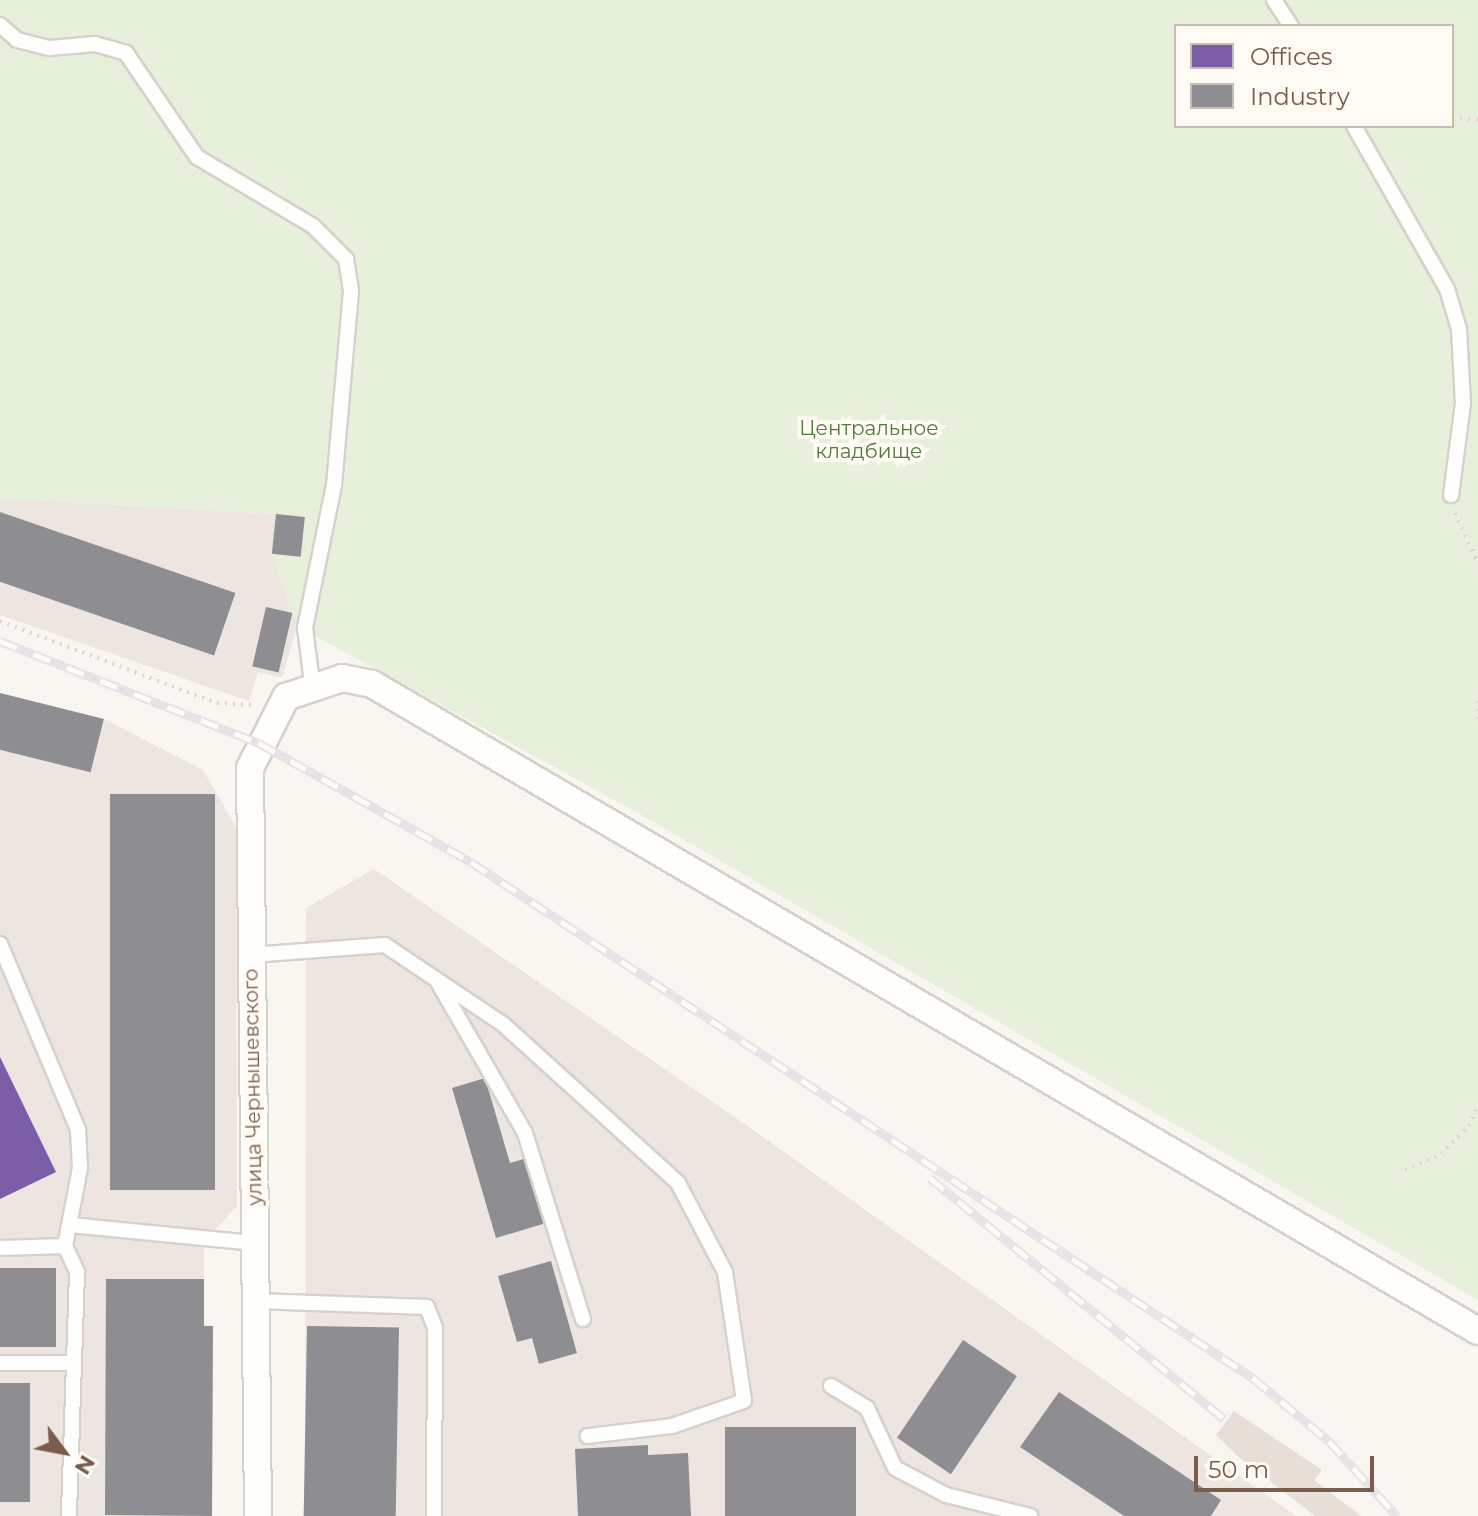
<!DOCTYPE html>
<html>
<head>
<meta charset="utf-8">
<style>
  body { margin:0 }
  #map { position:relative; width:1478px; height:1516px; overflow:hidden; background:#f9f5f0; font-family:Montserrat,sans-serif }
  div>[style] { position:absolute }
  .industrial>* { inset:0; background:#ede5e0 }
  .green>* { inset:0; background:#e7f0db }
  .offices>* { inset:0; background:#7b5ea7 }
  .industry>* { inset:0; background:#8d8d92; transform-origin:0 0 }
  .building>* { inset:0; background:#e6ded7 }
  .path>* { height:4px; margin-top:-2px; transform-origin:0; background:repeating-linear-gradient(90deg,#dcd5d0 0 2px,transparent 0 8px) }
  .roads { filter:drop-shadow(2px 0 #d7d1cb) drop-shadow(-2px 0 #d7d1cb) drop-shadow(0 2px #d7d1cb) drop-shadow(0 -2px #d7d1cb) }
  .lane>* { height:14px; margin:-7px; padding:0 7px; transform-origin:7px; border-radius:7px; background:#fefefd }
  .street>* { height:26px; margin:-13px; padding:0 13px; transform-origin:13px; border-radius:13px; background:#fefefd }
  .rail>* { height:9px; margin-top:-4.5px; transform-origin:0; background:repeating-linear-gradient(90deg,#fffaf3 0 18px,#e6e3e7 0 36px); box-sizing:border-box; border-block:2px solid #e6e3e7 }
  span { translate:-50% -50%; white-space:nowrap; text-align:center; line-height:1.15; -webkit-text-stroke:8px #fffaf3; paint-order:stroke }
  .park-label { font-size:20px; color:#537a41 }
  .street-label { font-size:20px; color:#7a5c4d }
  .legend { position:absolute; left:1174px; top:24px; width:280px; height:104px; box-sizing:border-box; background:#fffaf3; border:2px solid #cabbb1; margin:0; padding:10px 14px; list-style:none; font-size:24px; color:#7a5c4d }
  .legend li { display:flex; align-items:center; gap:16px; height:40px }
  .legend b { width:40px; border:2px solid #cabbb1 }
  .north { position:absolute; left:24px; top:1412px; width:80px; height:80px; -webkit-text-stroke:6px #fffaf3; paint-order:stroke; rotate:122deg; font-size:22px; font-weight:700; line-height:32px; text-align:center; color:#7a5c4d }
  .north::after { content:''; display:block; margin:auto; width:28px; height:36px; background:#7a5c4d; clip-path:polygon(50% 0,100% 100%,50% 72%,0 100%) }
  .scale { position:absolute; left:1194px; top:1456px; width:180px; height:36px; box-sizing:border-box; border:4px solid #7a5c4d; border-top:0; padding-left:10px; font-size:24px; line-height:28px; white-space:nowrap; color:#7a5c4d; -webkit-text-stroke:6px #fffaf3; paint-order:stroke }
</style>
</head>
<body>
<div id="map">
  <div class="industrial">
    <i style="clip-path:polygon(0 498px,276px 514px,272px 554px,297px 626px,282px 678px,258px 672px,249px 701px,0 615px)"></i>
    <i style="clip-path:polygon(0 693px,104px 719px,203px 770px,236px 827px,237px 1206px,204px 1242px,204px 1325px,213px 1326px,212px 1516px,0 1516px)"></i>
    <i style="clip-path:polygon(374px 869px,746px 1125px,1296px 1516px,305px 1516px,306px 908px)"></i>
  </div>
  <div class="green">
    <i style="clip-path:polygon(evenodd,0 0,1478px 0,1478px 1300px,638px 813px,297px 626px,272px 554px,276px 514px,0 498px,0 0,1176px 26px,1452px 26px,1452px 126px,1176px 126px,1176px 26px)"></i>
  </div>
  <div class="offices">
    <i style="clip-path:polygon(0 1057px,56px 1172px,0 1199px)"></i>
  </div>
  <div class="industry">
    <i style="left:0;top:512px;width:249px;height:66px;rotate:19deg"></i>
    <i style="left:276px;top:514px;width:29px;height:40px;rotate:6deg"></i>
    <i style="left:266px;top:607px;width:27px;height:61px;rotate:13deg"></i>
    <i style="left:0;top:693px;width:107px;height:55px;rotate:14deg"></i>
    <i style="left:110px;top:794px;width:105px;height:396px"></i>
    <i style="clip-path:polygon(485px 1078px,510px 1163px,527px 1158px,546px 1223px,496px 1238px,452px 1088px)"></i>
    <i style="clip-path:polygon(551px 1261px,577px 1353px,539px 1364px,532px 1338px,517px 1342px,498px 1276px)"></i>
    <i style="left:0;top:1268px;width:56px;height:79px"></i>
    <i style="clip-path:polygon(106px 1279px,204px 1279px,204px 1326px,213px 1326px,212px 1516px,105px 1515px)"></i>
    <i style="left:307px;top:1326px;width:92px;height:190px;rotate:1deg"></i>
    <i style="left:963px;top:1340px;width:65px;height:118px;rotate:34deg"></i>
    <i style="left:0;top:1383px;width:30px;height:119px"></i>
    <i style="clip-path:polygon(1059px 1392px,1221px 1500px,1211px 1516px,1124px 1516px,1020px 1447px)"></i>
    <i style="left:856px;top:1427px;width:89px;height:131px;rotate:90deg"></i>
    <i style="clip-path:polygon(648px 1445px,648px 1455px,688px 1453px,691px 1516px,578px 1516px,575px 1449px)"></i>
  </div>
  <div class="building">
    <i style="clip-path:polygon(1234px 1411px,1322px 1470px,1314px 1480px,1361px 1516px,1315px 1516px,1240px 1458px,1216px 1435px)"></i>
  </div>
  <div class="path">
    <i style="left:1452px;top:118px;width:26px;rotate:4deg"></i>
    <i style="left:1455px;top:513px;width:56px;rotate:65.7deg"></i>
    <i style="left:0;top:621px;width:232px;rotate:20.7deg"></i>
    <i style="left:217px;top:703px;width:39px;rotate:3deg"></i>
    <i style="left:1478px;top:701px;width:19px;rotate:90deg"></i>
    <i style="left:1405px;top:1170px;width:39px;rotate:-24deg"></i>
    <i style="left:1441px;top:1154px;width:40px;rotate:-45deg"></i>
    <i style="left:1469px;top:1126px;width:24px;rotate:-68deg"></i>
  </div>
  <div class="roads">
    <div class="lane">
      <i style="left:1274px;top:0;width:31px;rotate:57deg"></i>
      <i style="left:0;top:25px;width:23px;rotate:41deg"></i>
      <i style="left:17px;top:40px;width:34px;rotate:14deg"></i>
      <i style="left:50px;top:48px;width:45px;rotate:-5.1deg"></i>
      <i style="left:95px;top:44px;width:32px;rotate:16deg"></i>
      <i style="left:126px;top:53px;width:126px;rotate:55.7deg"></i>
      <i style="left:197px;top:157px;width:135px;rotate:30.7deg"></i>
      <i style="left:313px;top:226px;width:47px;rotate:45deg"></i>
      <i style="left:346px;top:259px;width:32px;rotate:81deg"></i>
      <i style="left:351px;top:291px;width:195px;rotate:95deg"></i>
      <i style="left:334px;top:485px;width:146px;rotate:101.5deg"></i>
      <i style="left:305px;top:628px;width:55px;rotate:82.7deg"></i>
      <i style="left:1354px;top:126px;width:188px;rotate:60.3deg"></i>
      <i style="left:1447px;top:289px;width:42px;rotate:73.3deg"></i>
      <i style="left:1459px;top:329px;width:74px;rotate:86.9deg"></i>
      <i style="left:1463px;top:403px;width:93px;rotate:97.4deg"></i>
      <i style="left:0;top:944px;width:202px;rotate:67.2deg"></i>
      <i style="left:78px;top:1130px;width:38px;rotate:87deg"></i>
      <i style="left:80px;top:1168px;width:79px;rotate:100.9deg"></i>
      <i style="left:65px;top:1246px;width:65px;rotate:178.2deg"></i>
      <i style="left:251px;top:955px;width:134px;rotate:-4.3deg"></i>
      <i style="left:385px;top:945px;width:143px;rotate:33.9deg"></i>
      <i style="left:504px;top:1025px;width:235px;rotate:42.2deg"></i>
      <i style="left:678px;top:1183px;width:101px;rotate:62.2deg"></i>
      <i style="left:725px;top:1272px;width:130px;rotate:81.6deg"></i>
      <i style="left:744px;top:1401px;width:76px;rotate:160.9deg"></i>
      <i style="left:672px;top:1426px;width:85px;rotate:173.2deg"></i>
      <i style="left:439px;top:984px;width:172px;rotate:60deg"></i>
      <i style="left:525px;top:1133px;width:195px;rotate:72.7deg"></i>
      <i style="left:70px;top:1225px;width:186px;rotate:5.6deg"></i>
      <i style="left:65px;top:1246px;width:29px;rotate:65deg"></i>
      <i style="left:77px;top:1272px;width:244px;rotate:91.9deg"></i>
      <i style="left:256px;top:1301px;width:171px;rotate:2deg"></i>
      <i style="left:427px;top:1307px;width:22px;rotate:69deg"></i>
      <i style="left:435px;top:1328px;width:188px;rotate:90.3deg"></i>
      <i style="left:0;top:1363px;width:74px"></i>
      <i style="left:831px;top:1386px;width:42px;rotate:31.4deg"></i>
      <i style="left:867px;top:1408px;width:66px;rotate:65deg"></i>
      <i style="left:895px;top:1468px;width:58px;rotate:27.9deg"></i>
      <i style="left:946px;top:1495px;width:87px;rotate:14deg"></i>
    </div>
    <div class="street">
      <i style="left:258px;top:1516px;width:748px;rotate:-90.61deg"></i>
      <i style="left:250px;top:768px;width:80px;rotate:-63.1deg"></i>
      <i style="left:286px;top:697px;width:59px;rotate:-18.7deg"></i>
      <i style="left:342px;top:678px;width:31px;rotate:11deg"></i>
      <i style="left:372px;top:684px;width:1281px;rotate:30.33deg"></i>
    </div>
  </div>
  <div class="rail">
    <i style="left:0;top:641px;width:278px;rotate:21.5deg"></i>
    <i style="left:259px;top:743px;width:243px;rotate:29.3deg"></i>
    <i style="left:471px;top:862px;width:937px;rotate:33.42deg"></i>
    <i style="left:1253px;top:1378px;width:99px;rotate:39.7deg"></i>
    <i style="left:1329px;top:1441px;width:101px;rotate:47.8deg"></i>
    <i style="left:930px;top:1178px;width:380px;rotate:39.3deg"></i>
  </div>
  <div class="park-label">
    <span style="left:869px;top:440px">Центральное<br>кладбище</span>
  </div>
  <div class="street-label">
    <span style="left:253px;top:1087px;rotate:-91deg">улица Чернышевского</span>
  </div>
  <ul class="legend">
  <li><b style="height:22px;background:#7b5ea7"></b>Offices</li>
  <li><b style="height:22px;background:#8d8d92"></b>Industry</li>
  </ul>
  <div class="north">N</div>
  <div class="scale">50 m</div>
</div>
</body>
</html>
